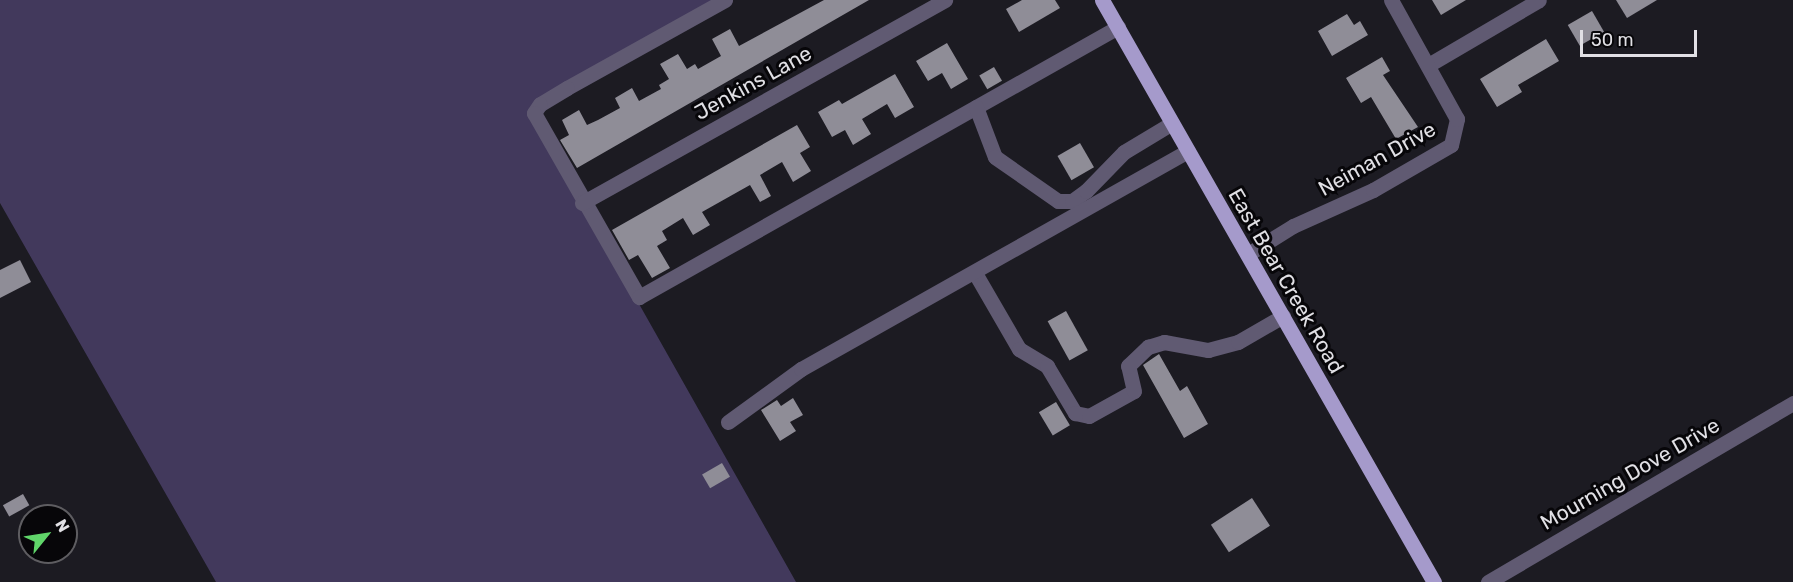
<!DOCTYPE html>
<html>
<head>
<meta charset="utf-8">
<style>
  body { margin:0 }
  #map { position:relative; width:1793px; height:582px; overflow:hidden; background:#1c1b22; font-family:Rubik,sans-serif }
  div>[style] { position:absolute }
  .green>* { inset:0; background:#42395c }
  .building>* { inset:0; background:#8f8d97; transform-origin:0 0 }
  .minor>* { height:15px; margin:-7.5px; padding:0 7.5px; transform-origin:7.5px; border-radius:7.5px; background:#605a72 }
  .major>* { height:15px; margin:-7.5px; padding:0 7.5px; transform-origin:7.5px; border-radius:7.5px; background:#a59acb }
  span { translate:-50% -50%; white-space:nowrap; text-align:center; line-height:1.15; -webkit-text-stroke:6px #070609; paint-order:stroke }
  .street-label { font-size:21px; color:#e1e0e5 }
  .north { position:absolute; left:18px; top:504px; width:60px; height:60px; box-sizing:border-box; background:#070609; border:2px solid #5e5d61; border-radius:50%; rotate:60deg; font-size:16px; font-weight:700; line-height:24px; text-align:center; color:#e1e0e5 }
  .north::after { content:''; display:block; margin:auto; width:21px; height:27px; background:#60d56a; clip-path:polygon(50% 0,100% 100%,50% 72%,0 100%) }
  .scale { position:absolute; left:1580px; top:30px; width:117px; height:27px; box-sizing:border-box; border:3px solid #e1e0e5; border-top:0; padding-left:8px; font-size:18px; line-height:21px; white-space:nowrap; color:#e1e0e5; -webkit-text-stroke:4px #070609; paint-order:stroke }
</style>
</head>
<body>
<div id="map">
  <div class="green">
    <i style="clip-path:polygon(0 0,723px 0,529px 109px,796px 582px,216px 582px,0 203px)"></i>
  </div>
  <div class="building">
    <i style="clip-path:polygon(824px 0,869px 0,577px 168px,560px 140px,569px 135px,562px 120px,579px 110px,587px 125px,598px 120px,620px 108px,615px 98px,632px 88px,639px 101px,661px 89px,659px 85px,669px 79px,660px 64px,678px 54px,687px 69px,695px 64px,698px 69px,721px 56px,712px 39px,730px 29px,739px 46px)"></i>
    <i style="clip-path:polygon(1022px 0,1055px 0,1060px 8px,1019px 32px,1006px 9px)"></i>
    <i style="clip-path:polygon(1432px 0,1466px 0,1441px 15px)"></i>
    <i style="clip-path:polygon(1616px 0,1657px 0,1627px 18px)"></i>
    <i style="left:1592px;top:11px;width:24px;height:28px;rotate:60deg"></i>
    <i style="clip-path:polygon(1347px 14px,1354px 25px,1360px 21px,1368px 35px,1332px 56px,1318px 31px)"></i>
    <i style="clip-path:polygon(1546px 39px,1559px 61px,1518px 85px,1522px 92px,1497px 107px,1480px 79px)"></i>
    <i style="clip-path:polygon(947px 43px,968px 79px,951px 89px,942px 73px,928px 81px,916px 61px)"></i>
    <i style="clip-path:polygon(1382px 57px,1390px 71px,1383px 75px,1418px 127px,1396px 139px,1371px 97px,1361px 103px,1346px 78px)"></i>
    <i style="left:994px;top:67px;width:16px;height:17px;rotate:60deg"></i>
    <i style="clip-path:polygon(895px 74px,914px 107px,895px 118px,887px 104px,862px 119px,871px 134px,853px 145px,845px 130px,832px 137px,818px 112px,839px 100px,842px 104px)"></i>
    <i style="clip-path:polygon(797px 125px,810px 147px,800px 153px,811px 171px,793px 182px,782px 162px,760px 175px,771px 196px,760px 202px,750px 185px,702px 212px,710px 225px,693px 235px,683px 218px,662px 231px,667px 240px,657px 246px,670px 268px,652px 278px,638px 255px,629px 260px,612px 230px)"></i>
    <i style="left:1080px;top:143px;width:28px;height:26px;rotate:60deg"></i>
    <i style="clip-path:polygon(20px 260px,31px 282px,0 298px,0 270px)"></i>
    <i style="left:1066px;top:311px;width:45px;height:21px;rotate:61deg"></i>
    <i style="clip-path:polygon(1159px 354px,1180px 391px,1187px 386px,1208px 424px,1184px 438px,1143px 365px)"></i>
    <i style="clip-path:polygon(793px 398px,803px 415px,790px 422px,796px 431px,780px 441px,761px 410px,777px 400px,781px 406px)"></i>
    <i style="left:1056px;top:402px;width:27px;height:20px;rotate:59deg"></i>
    <i style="left:722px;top:463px;width:16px;height:23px;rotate:60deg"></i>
    <i style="left:23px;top:494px;width:13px;height:23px;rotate:61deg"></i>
    <i style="left:1252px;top:498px;width:33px;height:49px;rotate:57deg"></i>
  </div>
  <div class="minor">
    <i style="left:725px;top:0;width:181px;rotate:150.9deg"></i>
    <i style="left:567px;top:88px;width:31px;rotate:149deg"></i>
    <i style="left:540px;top:104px;width:11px;rotate:124deg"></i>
    <i style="left:534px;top:113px;width:212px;rotate:60.3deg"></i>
    <i style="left:639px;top:297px;width:550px;rotate:-29.41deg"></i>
    <i style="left:1430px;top:64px;width:126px;rotate:-30.4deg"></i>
    <i style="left:976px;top:107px;width:53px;rotate:69.2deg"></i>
    <i style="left:995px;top:157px;width:77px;rotate:34.9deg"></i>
    <i style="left:1058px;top:201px;width:14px"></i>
    <i style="left:1072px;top:201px;width:17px;rotate:-36deg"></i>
    <i style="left:1086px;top:191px;width:54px;rotate:-45.7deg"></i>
    <i style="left:1124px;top:152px;width:56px;rotate:-31.1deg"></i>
    <i style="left:582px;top:203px;width:416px;rotate:-29.2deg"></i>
    <i style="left:1248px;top:254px;width:53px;rotate:-31.9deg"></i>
    <i style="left:1293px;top:226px;width:88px;rotate:-24.2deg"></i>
    <i style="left:1373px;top:190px;width:90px;rotate:-30deg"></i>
    <i style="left:1451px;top:145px;width:27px;rotate:-77deg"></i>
    <i style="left:1457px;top:119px;width:136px;rotate:-119deg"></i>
    <i style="left:975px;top:273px;width:88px;rotate:59.9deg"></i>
    <i style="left:1019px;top:349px;width:33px;rotate:31deg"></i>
    <i style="left:1047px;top:366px;width:55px;rotate:59.2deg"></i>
    <i style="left:1075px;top:413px;width:14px;rotate:12deg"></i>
    <i style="left:1089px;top:416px;width:51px;rotate:-29.1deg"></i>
    <i style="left:1134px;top:391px;width:26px;rotate:-103deg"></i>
    <i style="left:1128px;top:366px;width:28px;rotate:-44deg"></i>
    <i style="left:1148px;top:347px;width:17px;rotate:-17deg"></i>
    <i style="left:1164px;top:342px;width:45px;rotate:10.3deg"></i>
    <i style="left:1208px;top:350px;width:31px;rotate:-15deg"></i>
    <i style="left:1238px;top:342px;width:52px;rotate:-30deg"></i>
    <i style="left:728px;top:422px;width:90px;rotate:-36deg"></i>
    <i style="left:801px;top:369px;width:444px;rotate:-29.4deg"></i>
    <i style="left:1488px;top:582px;width:354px;rotate:-30.4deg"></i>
  </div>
  <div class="major">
    <i style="left:1102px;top:0;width:670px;rotate:60.3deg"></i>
  </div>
  <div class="street-label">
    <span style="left:753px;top:83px;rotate:-29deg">Jenkins Lane</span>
    <span style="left:1377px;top:159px;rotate:-29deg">Neiman Drive</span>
    <span style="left:1286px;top:281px;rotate:60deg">East Bear Creek Road</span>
    <span style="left:1630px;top:474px;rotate:-30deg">Mourning Dove Drive</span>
  </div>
  <div class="north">N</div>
  <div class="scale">50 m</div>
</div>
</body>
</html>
